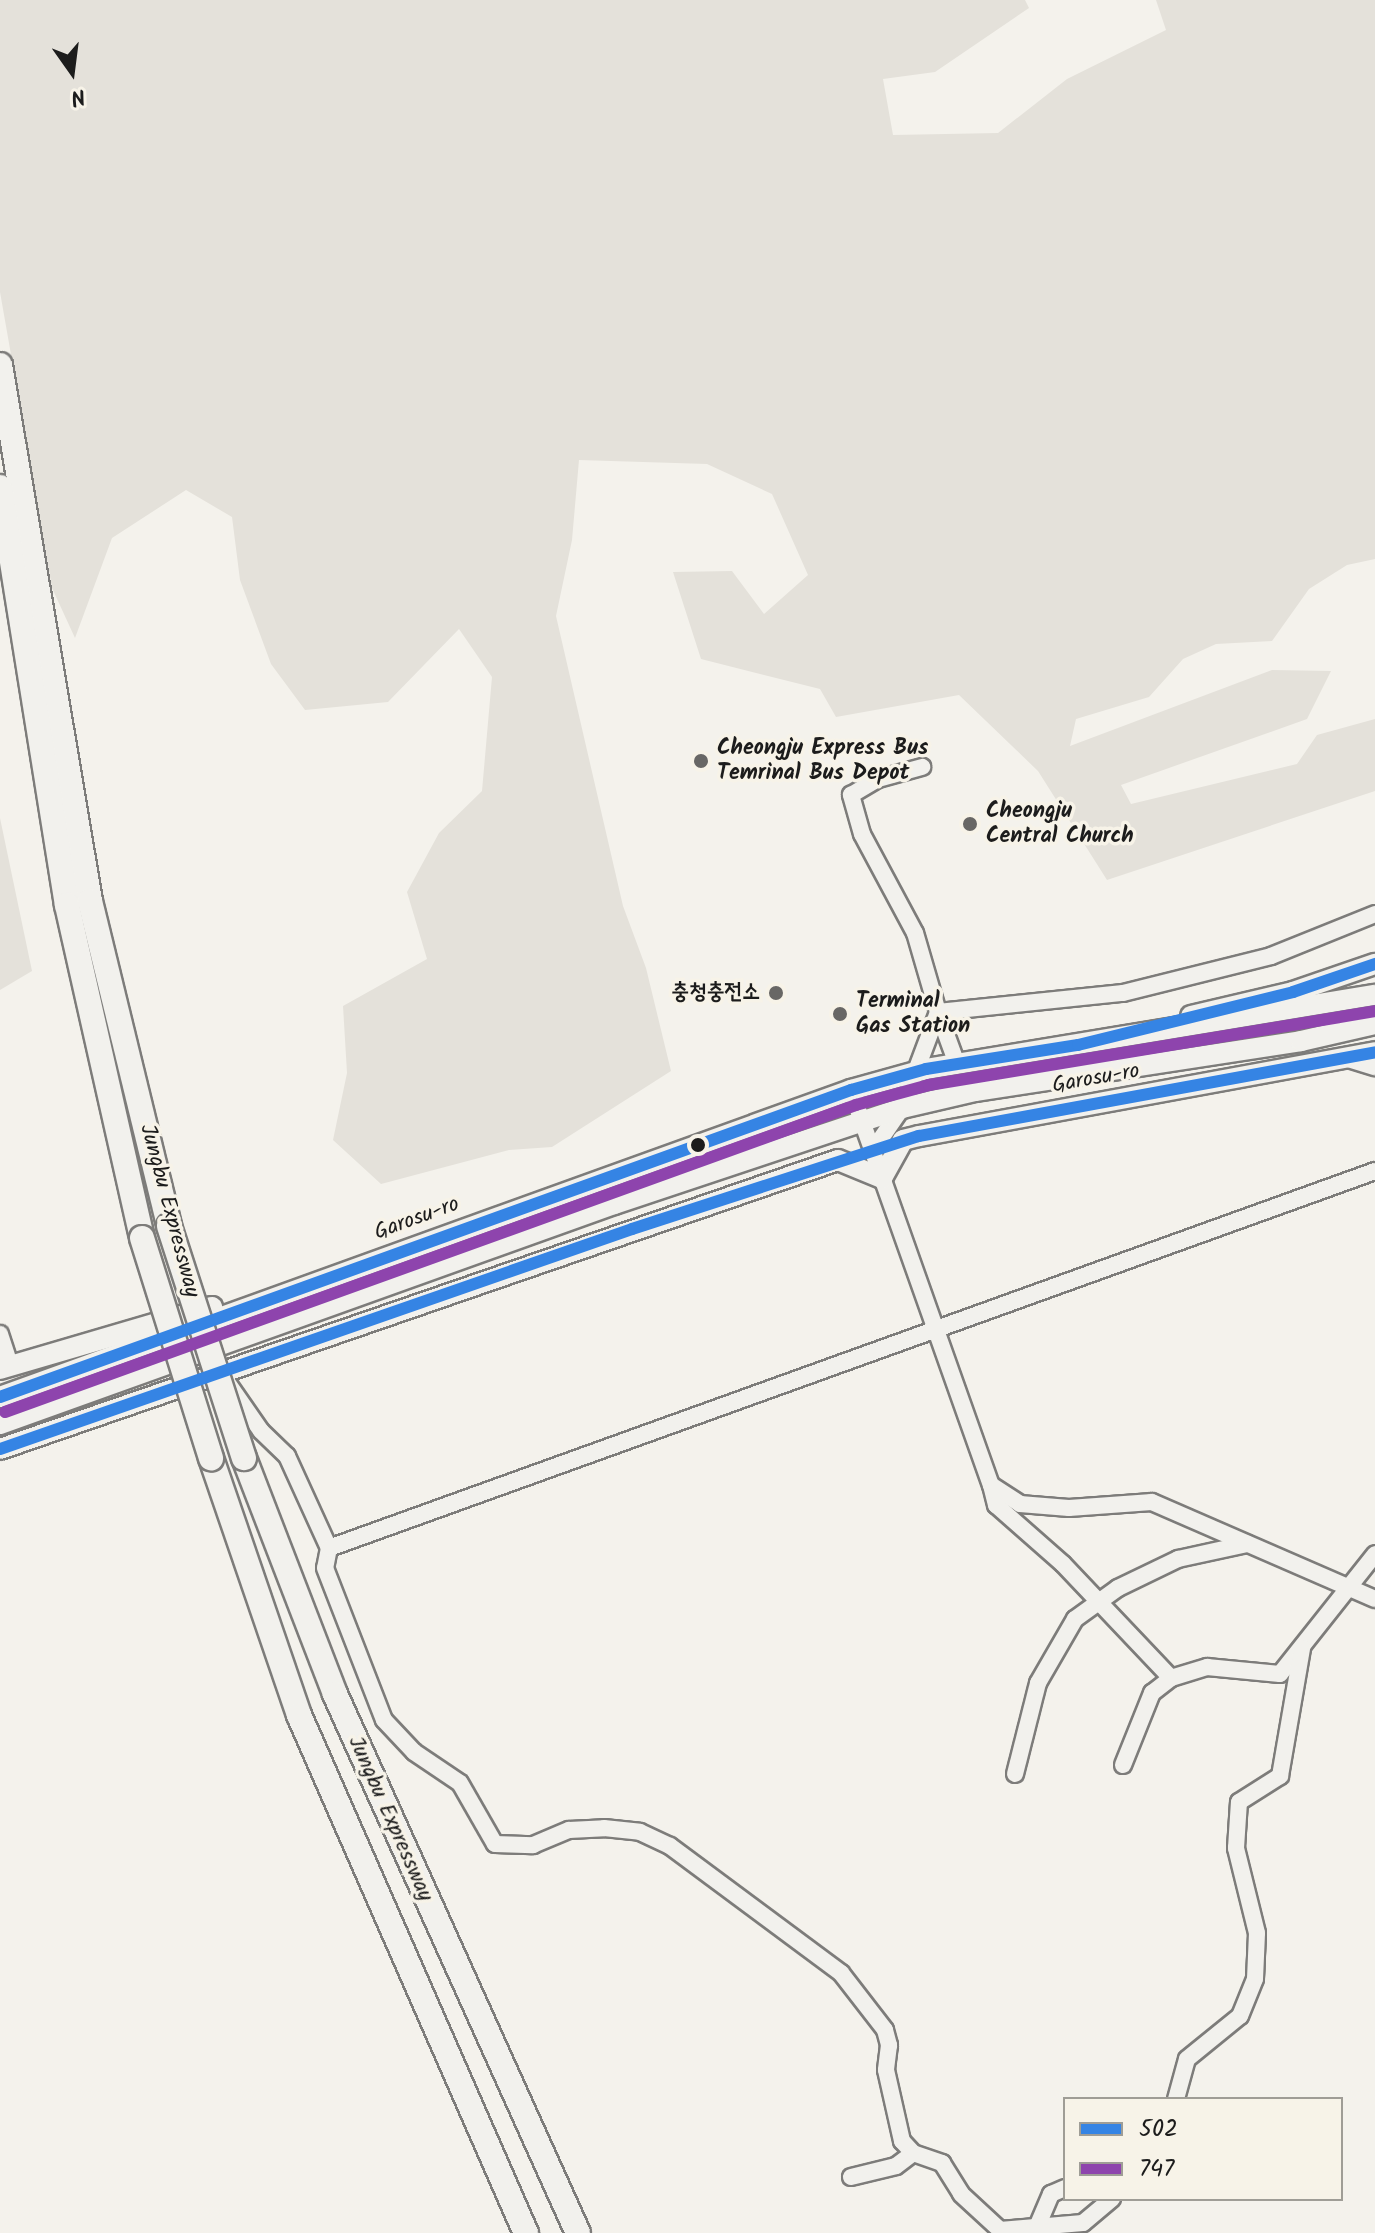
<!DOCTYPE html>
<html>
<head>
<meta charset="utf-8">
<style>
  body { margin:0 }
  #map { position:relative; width:1375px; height:2233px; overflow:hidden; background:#f4f2ec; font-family:Kalam,"Poor Story",sans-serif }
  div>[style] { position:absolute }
  .green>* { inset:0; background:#e4e1da }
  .roads { filter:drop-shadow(2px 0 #7d7c7a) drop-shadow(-2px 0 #7d7c7a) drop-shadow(0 2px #7d7c7a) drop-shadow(0 -2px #7d7c7a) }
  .minor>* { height:16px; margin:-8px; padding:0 8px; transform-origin:8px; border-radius:8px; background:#f2f1ed }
  .major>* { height:20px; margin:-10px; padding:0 10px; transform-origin:10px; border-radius:10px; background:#f2f1ed }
  .highway>* { height:24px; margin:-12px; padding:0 12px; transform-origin:12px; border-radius:12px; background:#f2f1ed }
  .bridges { filter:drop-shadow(2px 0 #7d7c7a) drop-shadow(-2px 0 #7d7c7a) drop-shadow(0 2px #7d7c7a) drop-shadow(0 -2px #7d7c7a) }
  .highway-bridge>* { height:24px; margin:-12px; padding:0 12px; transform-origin:12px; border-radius:12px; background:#f2f1ed }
  .bus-1>* { height:12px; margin:-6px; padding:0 6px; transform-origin:6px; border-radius:6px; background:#3584e4 }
  .bus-2>* { height:12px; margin:-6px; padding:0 6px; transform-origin:6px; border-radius:6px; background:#8e44ad }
  .dots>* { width:22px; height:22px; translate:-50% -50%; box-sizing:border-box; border:4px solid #f7f3e8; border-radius:50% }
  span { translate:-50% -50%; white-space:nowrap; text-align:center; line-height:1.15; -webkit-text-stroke:7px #f7f3e8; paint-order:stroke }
  .poi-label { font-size:22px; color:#1c1c1c; font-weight:700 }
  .left { translate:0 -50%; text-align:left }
  .right { translate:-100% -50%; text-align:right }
  .street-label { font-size:22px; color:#1c1c1c }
  .legend { position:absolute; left:1063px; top:2097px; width:280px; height:104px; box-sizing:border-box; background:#f7f3e8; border:2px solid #9f9d96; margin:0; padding:10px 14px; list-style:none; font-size:24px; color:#1c1c1c }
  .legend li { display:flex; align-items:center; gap:16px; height:40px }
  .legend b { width:40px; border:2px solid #9f9d96 }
  .north { position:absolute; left:32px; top:32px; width:80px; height:80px; -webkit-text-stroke:6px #f7f3e8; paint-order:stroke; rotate:166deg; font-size:22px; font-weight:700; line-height:32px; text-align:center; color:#1c1c1c }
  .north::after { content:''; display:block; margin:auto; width:28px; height:36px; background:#1c1c1c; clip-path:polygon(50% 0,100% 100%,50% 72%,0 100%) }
</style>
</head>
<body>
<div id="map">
  <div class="green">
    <i style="clip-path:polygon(0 0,1025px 0,1029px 8px,935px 72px,883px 79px,893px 135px,998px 133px,1067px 79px,1166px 30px,1156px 0,1375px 0,1375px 559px,1347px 565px,1309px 589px,1272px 641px,1216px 644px,1183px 659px,1149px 697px,1076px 719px,1070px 746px,1272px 670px,1331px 671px,1307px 719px,1121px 785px,1131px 804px,1297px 764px,1317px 735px,1375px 719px,1375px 791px,1107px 880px,1038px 771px,959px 695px,836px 717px,820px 689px,701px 659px,673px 572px,732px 571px,764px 614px,808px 575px,772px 494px,707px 464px,579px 460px,572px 540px,556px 616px,623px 906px,646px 968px,671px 1071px,552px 1147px,509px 1150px,381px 1184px,333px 1140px,347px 1073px,343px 1006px,427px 959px,407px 892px,439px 833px,482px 791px,492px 677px,459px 629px,388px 702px,305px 710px,271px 664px,240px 580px,232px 517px,186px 490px,112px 538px,75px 638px,52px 588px,0 292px)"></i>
    <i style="clip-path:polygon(0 818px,32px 971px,0 990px)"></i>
  </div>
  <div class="roads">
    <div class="minor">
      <i style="left:1348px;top:1059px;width:28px;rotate:17deg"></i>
      <i style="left:957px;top:1064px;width:55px;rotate:-110.1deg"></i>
      <i style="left:938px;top:1012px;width:186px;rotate:-5.9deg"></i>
      <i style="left:1123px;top:993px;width:153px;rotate:-14deg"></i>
      <i style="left:1271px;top:956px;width:112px;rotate:-22deg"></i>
      <i style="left:851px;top:1090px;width:419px;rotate:70.5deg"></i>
      <i style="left:991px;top:1485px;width:35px;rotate:33deg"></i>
      <i style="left:1020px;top:1504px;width:49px;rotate:4.7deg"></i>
      <i style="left:1069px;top:1508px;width:83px;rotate:-4.1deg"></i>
      <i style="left:1152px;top:1502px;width:243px;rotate:23.5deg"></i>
      <i style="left:873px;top:1150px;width:51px;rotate:-55.4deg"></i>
      <i style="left:902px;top:1108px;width:103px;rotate:-69.4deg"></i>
      <i style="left:938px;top:1012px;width:82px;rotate:-106.2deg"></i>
      <i style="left:915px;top:933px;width:112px;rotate:-118.2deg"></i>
      <i style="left:862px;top:834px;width:41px;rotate:-105.8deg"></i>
      <i style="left:851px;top:795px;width:31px;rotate:-31deg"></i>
      <i style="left:878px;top:779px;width:46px;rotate:-15.3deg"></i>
      <i style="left:0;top:1334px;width:33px;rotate:72deg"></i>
      <i style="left:225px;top:1379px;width:63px;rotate:55.3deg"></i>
      <i style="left:261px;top:1431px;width:36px;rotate:44deg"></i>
      <i style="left:287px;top:1456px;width:101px;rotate:65.5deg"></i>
      <i style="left:329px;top:1548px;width:20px;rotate:101deg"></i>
      <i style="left:325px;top:1568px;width:163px;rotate:68.8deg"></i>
      <i style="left:384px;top:1720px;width:44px;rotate:46.8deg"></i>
      <i style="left:414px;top:1752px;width:55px;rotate:34deg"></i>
      <i style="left:460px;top:1783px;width:70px;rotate:60.2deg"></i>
      <i style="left:495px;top:1844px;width:38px;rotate:2deg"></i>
      <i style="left:533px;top:1845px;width:39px;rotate:-23deg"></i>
      <i style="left:569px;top:1830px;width:35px;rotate:-3deg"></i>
      <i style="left:604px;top:1828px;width:36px;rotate:6deg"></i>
      <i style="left:640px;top:1832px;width:33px;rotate:25deg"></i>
      <i style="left:670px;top:1846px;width:213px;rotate:36.6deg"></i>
      <i style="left:841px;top:1973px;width:72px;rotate:52.3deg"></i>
      <i style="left:885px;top:2030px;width:16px;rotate:75deg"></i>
      <i style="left:889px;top:2045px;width:25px;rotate:97deg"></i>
      <i style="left:886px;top:2070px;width:73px;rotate:77.3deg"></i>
      <i style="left:902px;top:2141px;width:16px;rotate:47deg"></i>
      <i style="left:913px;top:2153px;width:31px;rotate:19deg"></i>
      <i style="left:942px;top:2163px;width:36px;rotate:58deg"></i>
      <i style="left:961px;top:2194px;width:53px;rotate:42.7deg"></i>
      <i style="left:1000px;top:2230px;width:83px;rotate:-4.8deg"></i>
      <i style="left:1083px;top:2223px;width:38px;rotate:-40deg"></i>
      <i style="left:991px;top:1485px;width:21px;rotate:76deg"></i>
      <i style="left:996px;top:1505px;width:89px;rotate:41.4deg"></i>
      <i style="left:1063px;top:1564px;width:157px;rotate:46.5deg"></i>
      <i style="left:329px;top:1548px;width:1112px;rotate:-19.82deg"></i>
      <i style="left:1123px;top:1765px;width:78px;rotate:-68.1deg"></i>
      <i style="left:1152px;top:1693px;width:24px;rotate:-38deg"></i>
      <i style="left:1171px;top:1678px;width:38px;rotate:-17deg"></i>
      <i style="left:1207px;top:1667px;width:73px;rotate:5.5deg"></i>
      <i style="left:1280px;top:1674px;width:153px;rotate:-51.6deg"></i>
      <i style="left:1015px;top:1774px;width:94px;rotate:-75.8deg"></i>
      <i style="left:1038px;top:1683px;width:74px;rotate:-60deg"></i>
      <i style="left:1075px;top:1619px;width:53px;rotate:-35.8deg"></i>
      <i style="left:1118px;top:1588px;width:67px;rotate:-25.8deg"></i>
      <i style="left:1178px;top:1559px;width:71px;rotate:-12.3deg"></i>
      <i style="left:1176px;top:2099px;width:41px;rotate:-74.6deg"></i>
      <i style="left:1187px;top:2059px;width:68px;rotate:-39.1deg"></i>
      <i style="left:1240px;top:2016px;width:40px;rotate:-68deg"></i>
      <i style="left:1255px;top:1979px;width:46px;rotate:-87.5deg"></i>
      <i style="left:1257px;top:1933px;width:88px;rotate:-103.9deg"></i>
      <i style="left:1236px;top:1848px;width:46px;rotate:-86.3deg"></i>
      <i style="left:1239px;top:1802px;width:49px;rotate:-32.4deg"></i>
      <i style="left:1280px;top:1776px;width:130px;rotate:-80.2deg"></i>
      <i style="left:851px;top:2177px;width:46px;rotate:-13.7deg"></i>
      <i style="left:896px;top:2166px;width:21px;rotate:-37deg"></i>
      <i style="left:1037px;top:2227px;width:36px;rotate:-67deg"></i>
      <i style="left:1051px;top:2194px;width:15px;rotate:-23deg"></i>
    </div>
    <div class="major">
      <i style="left:1191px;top:1016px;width:105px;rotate:-13.2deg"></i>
      <i style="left:1293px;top:992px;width:87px;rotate:-18.9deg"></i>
      <i style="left:0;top:1369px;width:221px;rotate:-16.3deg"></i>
      <i style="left:0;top:1397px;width:905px;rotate:-19.84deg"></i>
      <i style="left:851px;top:1090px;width:78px;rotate:-15.6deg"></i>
      <i style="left:926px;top:1069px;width:455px;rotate:-9.4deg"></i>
      <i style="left:0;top:1424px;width:652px;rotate:-19.71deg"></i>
      <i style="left:614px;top:1204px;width:304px;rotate:-18.4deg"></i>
      <i style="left:902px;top:1108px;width:75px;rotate:-13.1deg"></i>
      <i style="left:975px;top:1091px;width:330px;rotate:-8.7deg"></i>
      <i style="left:1301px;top:1041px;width:76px;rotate:-12.9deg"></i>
      <i style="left:0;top:1449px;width:886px;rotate:-19.03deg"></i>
      <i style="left:838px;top:1160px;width:48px;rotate:22.2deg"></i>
      <i style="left:882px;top:1178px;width:43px;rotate:-61.1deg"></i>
      <i style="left:903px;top:1140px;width:16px;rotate:-14deg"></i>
      <i style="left:919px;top:1136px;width:464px;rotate:-10.4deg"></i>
    </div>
    <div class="highway">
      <i style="left:0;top:365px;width:544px;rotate:80.47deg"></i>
      <i style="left:90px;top:901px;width:334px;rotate:76.3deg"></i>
      <i style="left:0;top:487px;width:423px;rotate:80.9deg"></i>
      <i style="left:67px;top:905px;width:341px;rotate:77.3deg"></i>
      <i style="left:211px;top:1458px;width:272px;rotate:71.1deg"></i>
      <i style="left:299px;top:1715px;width:566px;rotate:66.34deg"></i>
      <i style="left:244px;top:1458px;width:253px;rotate:68.9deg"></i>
      <i style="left:335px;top:1694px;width:591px;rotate:65.73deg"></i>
    </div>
  </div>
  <div class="bridges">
    <div class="highway-bridge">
      <i style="left:169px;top:1226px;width:244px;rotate:72.1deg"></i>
      <i style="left:142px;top:1238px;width:231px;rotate:72.6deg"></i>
    </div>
  </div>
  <div class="bus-1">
    <i style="left:0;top:1397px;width:905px;rotate:-19.84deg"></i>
    <i style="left:851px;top:1090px;width:78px;rotate:-15.6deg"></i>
    <i style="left:926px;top:1069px;width:154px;rotate:-9deg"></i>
    <i style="left:1078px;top:1045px;width:221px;rotate:-13.8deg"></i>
    <i style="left:1293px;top:992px;width:87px;rotate:-18.9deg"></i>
    <i style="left:0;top:1449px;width:669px;rotate:-19.19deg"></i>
    <i style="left:632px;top:1229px;width:302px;rotate:-18deg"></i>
    <i style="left:919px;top:1136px;width:464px;rotate:-10.4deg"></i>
  </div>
  <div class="bus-2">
    <i style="left:5px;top:1412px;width:905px;rotate:-19.84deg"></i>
    <i style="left:856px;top:1105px;width:76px;rotate:-15.3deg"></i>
    <i style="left:929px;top:1085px;width:452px;rotate:-9.4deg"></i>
  </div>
  <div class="dots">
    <i style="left:701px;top:761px;background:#686765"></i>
    <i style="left:970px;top:824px;background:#686765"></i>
    <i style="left:776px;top:993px;background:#686765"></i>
    <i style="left:840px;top:1014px;background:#686765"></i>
    <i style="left:698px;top:1145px;background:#1c1c1c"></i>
  </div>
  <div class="poi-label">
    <span class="left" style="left:717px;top:761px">Cheongju Express Bus<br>Temrinal Bus Depot</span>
    <span class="left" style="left:986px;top:824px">Cheongju<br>Central Church</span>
    <span class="right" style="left:760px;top:993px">충청충전소</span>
    <span class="left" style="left:856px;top:1014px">Terminal<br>Gas Station</span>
  </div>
  <div class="street-label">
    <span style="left:1096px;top:1079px;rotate:-10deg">Garosu-ro</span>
    <span style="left:169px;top:1211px;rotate:75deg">Jungbu Expressway</span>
    <span style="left:417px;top:1219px;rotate:-20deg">Garosu-ro</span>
    <span style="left:390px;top:1819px;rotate:66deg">Jungbu Expressway</span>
  </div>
  <ul class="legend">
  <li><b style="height:10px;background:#3584e4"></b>502</li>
  <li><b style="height:10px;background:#8e44ad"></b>747</li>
  </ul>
  <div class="north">N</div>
</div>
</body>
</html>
